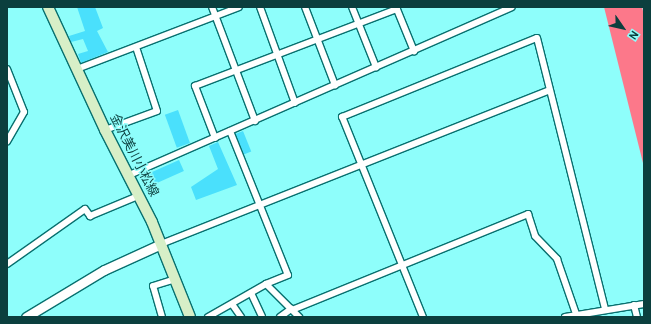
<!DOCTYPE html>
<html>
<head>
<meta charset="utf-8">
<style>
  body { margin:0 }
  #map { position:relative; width:651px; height:324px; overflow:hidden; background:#8efefb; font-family:Overpass,"Noto Sans JP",sans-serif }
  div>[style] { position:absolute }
  .forest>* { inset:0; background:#fc788a }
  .building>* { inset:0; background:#4ae0fc; transform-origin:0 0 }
  .roads { filter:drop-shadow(1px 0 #08706f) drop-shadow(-1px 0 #08706f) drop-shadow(0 1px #08706f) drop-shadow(0 -1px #08706f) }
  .street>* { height:6px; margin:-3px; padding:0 3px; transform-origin:3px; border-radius:3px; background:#fff }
  .secondary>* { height:9px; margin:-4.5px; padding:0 4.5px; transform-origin:4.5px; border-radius:4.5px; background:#fff }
  .primary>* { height:10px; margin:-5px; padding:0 5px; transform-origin:5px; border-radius:5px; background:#d7efc7 }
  span { translate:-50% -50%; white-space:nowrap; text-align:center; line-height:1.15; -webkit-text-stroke:3px #8efefb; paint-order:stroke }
  .street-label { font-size:13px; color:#0b3f3e }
  .frame { position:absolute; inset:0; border:8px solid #0b3f3e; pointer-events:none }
  .north { position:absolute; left:603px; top:8px; width:40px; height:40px; -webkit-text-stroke:3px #8efefb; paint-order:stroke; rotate:124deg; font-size:11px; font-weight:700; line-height:16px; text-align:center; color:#0b3f3e }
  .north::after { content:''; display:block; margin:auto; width:14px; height:18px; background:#0b3f3e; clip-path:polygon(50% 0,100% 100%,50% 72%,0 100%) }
</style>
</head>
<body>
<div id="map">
  <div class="forest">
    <i style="clip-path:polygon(604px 7px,642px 7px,644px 15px,644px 167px)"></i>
  </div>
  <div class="building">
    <i style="clip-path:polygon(77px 7px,95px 7px,103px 28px,97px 31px,108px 52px,81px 63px,78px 54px,88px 51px,83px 39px,71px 42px,69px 36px,85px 31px)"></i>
    <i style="left:178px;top:110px;width:35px;height:14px;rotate:70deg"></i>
    <i style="left:243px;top:131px;width:22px;height:8px;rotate:68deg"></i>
    <i style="clip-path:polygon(218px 142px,237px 185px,196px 200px,191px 187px,218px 169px,209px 146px)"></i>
    <i style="left:179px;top:160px;width:12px;height:43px;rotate:66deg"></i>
  </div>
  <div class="roads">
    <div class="street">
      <i style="left:212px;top:7px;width:122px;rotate:69.3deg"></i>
      <i style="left:260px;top:7px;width:102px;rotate:70deg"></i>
      <i style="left:305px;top:7px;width:84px;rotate:69deg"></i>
      <i style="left:352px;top:7px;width:65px;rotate:68.2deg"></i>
      <i style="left:396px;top:7px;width:48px;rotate:67.8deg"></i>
      <i style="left:7px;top:69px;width:46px;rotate:68.4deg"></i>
      <i style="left:24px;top:112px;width:34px;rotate:120deg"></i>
      <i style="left:77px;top:69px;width:173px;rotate:-20.9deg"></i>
      <i style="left:105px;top:130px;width:55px;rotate:-20.1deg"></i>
      <i style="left:157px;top:111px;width:67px;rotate:-108.2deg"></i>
      <i style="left:230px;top:131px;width:155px;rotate:68.1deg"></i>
      <i style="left:288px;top:275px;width:24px;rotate:158deg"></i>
      <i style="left:215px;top:138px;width:56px;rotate:-111deg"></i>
      <i style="left:195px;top:86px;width:216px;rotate:-20.9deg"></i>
      <i style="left:127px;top:176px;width:420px;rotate:-23.7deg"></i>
      <i style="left:161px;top:244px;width:418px;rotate:-21.6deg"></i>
      <i style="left:7px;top:264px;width:95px;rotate:-35.2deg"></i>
      <i style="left:85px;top:209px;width:9px;rotate:54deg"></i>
      <i style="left:90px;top:216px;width:52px;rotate:-22.6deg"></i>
      <i style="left:251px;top:293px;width:26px;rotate:65deg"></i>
      <i style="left:232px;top:304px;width:16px;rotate:55deg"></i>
      <i style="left:634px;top:305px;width:12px;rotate:76deg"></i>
      <i style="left:292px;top:310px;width:255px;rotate:-22.1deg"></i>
      <i style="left:528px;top:214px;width:23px;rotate:72deg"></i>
      <i style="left:535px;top:236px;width:32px;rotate:46deg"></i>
      <i style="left:557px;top:259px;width:58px;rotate:70.9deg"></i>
      <i style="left:162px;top:317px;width:32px;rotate:-106deg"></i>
      <i style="left:153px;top:286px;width:24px;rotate:-17deg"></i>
      <i style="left:208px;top:317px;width:67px;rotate:-29.6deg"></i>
      <i style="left:266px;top:284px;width:47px;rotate:45deg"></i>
      <i style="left:280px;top:317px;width:14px;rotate:-36deg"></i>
      <i style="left:423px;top:317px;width:216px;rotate:-112deg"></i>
      <i style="left:342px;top:117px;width:210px;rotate:-22.1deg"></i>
      <i style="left:537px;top:38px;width:278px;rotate:75.9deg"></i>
      <i style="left:565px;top:317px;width:80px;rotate:-9.3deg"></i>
    </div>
    <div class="secondary">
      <i style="left:26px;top:317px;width:91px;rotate:-31.1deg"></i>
      <i style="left:104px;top:270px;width:63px;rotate:-24.5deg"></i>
    </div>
    <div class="primary">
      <i style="left:48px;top:7px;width:136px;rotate:65.1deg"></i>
      <i style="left:105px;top:130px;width:103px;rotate:62.9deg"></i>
      <i style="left:152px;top:222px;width:102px;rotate:68.2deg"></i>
    </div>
  </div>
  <div class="street-label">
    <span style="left:133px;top:156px;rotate:63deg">金沢美川小松線</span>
  </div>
  <div class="frame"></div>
  <div class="north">N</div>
</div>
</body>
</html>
